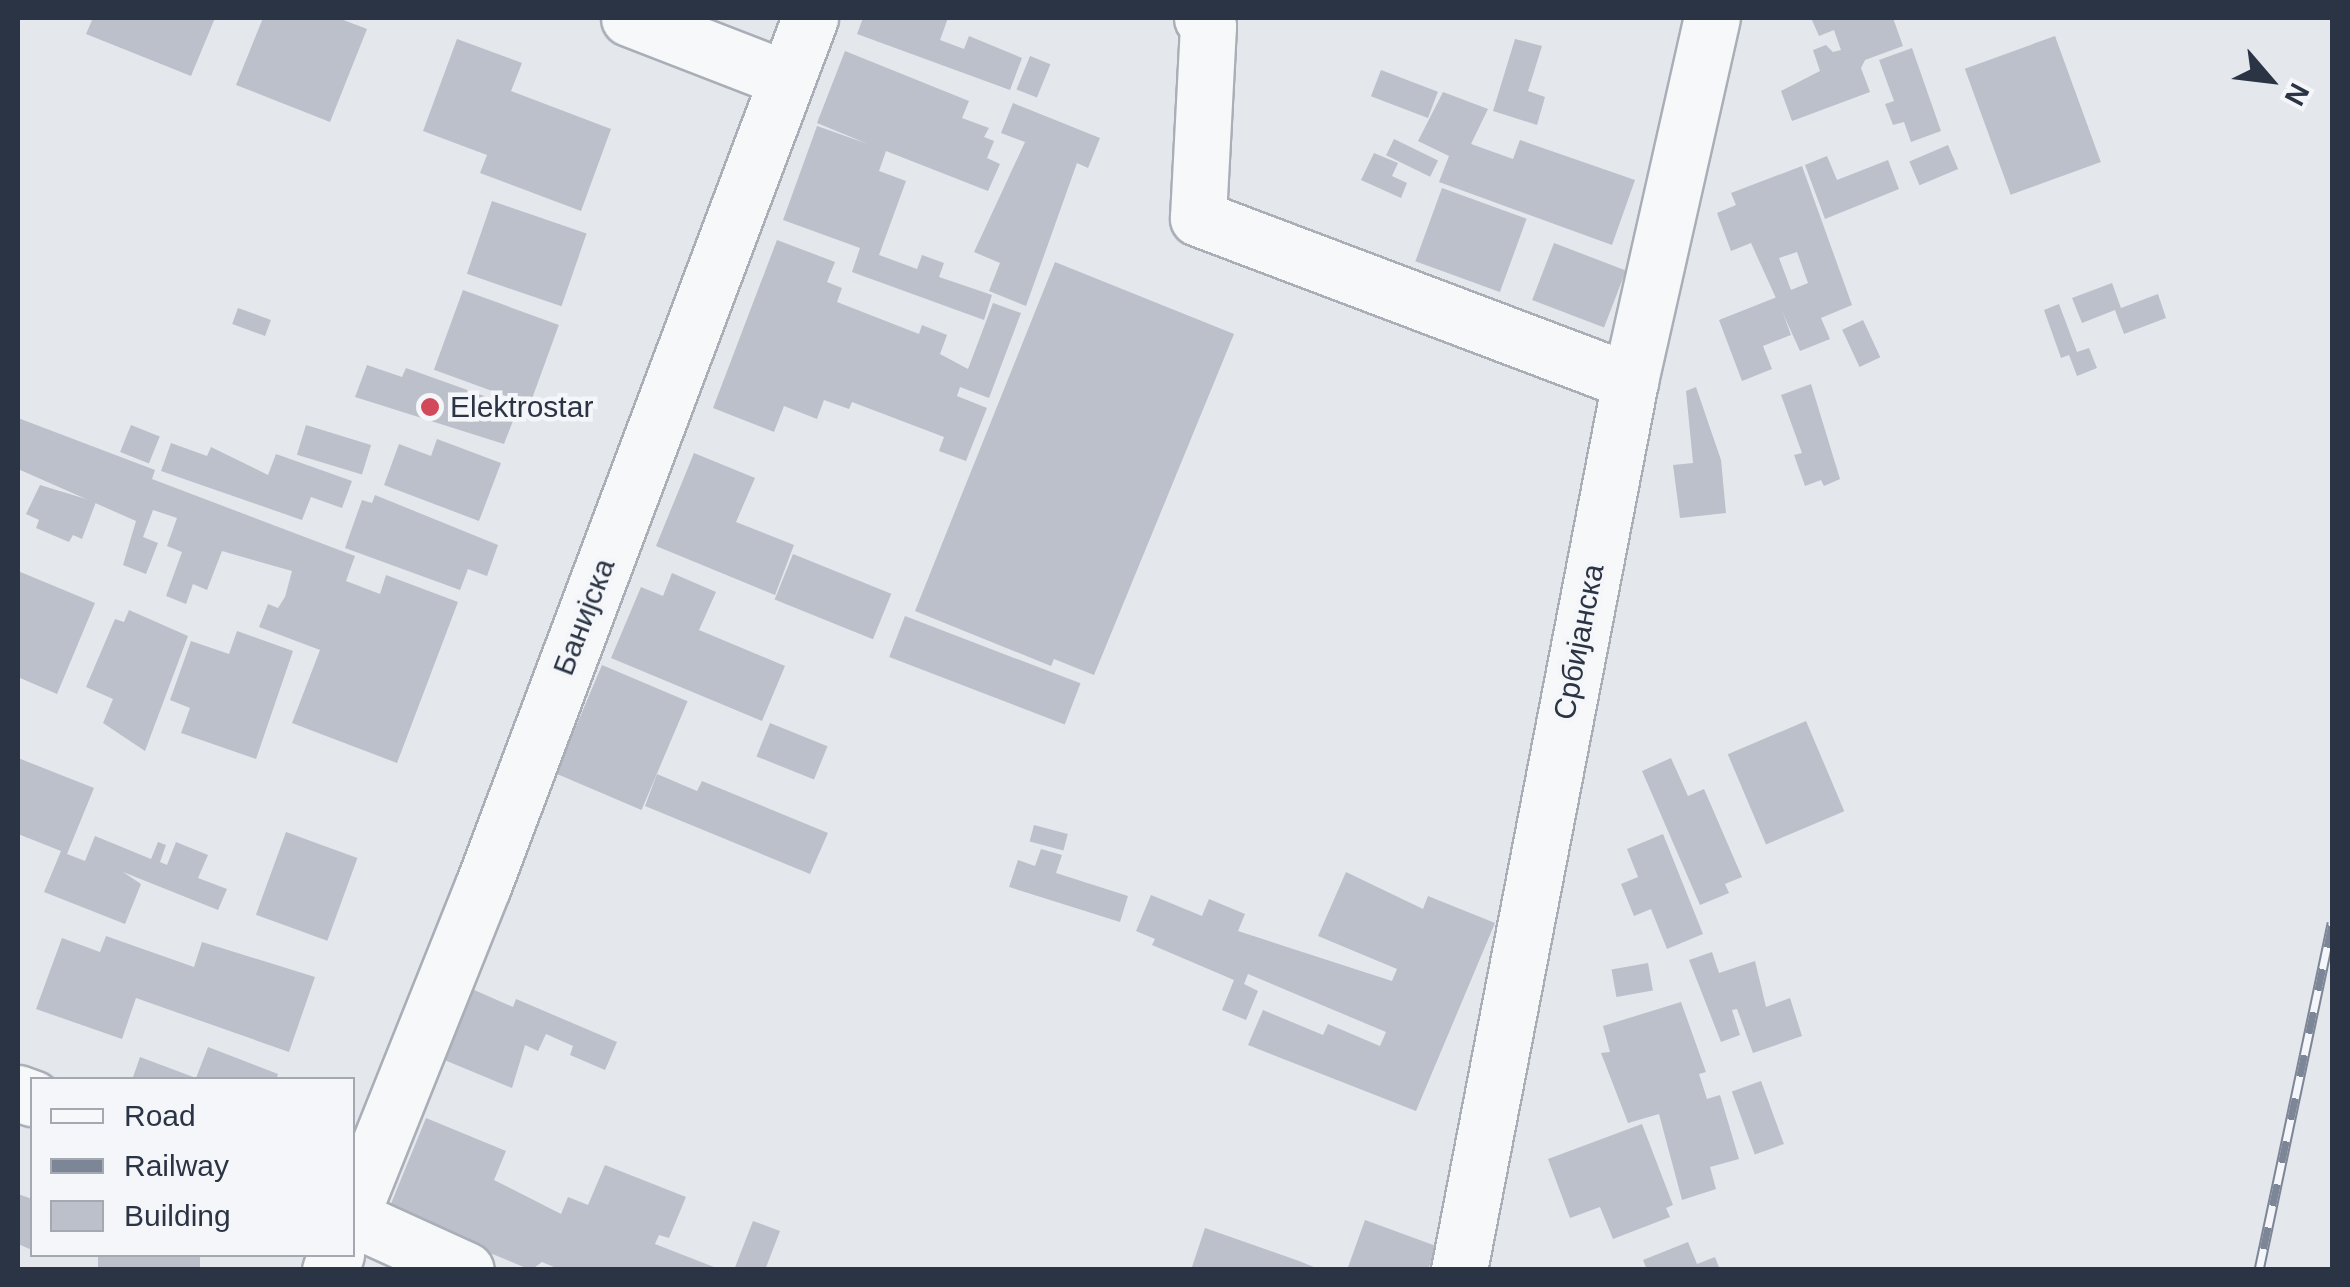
<!DOCTYPE html>
<html>
<head>
<meta charset="utf-8">
<style>
  body { margin:0 }
  #map { position:relative; width:2350px; height:1287px; overflow:hidden; background:#e4e7ec; font-family:Helvetica,sans-serif }
  div>[style] { position:absolute }
  .building>* { inset:0; background:#bbc0ca; transform-origin:0 0 }
  .roads { filter:drop-shadow(2px 0 #a9aeb7) drop-shadow(-2px 0 #a9aeb7) drop-shadow(0 2px #a9aeb7) drop-shadow(0 -2px #a9aeb7) }
  .street>* { height:55px; margin:-27.5px; padding:0 27.5px; transform-origin:27.5px; border-radius:27.5px; background:#f7f8fa }
  .rail>* { height:11px; margin-top:-5.5px; transform-origin:0; background:repeating-linear-gradient(90deg,#f4f6f9 0 22px,#7d8696 0 44px); box-sizing:border-box; border-block:2px solid #7d8696 }
  .dots>* { width:28px; height:28px; translate:-50% -50%; box-sizing:border-box; border:5px solid #f4f6f9; border-radius:50% }
  span { translate:-50% -50%; white-space:nowrap; text-align:center; line-height:1.15; -webkit-text-stroke:9px #f4f6f9; paint-order:stroke }
  .poi-label { font-size:30px; color:#2b3445 }
  .left { translate:0 -50%; text-align:left }
  .street-label { font-size:30px; color:#2b3445 }
  .frame { position:absolute; inset:0; border:20px solid #2b3445; pointer-events:none }
  .legend { position:absolute; left:30px; top:1077px; width:325px; height:180px; box-sizing:border-box; background:#f4f6f9; border:2px solid #a4a8b1; margin:0; padding:12px 18px; list-style:none; font-size:30px; color:#2b3445 }
  .legend li { display:flex; align-items:center; gap:20px; height:50px }
  .legend b { width:50px; border:2px solid #a4a8b1 }
  .north { position:absolute; left:2220px; top:30px; width:100px; height:100px; -webkit-text-stroke:8px #f4f6f9; paint-order:stroke; rotate:118deg; font-size:28px; font-weight:700; line-height:40px; text-align:center; color:#2b3445 }
  .north::after { content:''; display:block; margin:auto; width:35px; height:45px; background:#2b3445; clip-path:polygon(50% 0,100% 100%,50% 72%,0 100%) }
</style>
</head>
<body>
<div id="map">
  <div class="building">
    <i style="clip-path:polygon(93px 18px,215px 18px,191px 76px,86px 34px)"></i>
    <i style="clip-path:polygon(263px 18px,338px 18px,367px 29px,330px 122px,236px 85px)"></i>
    <i style="clip-path:polygon(863px 18px,948px 18px,940px 40px,964px 49px,969px 36px,1022px 58px,1010px 90px,857px 34px)"></i>
    <i style="clip-path:polygon(1811px 18px,1893px 18px,1903px 46px,1865px 60px,1861px 68px,1870px 92px,1792px 121px,1781px 91px,1820px 71px,1813px 50px,1826px 45px,1833px 52px,1841px 50px,1834px 30px,1819px 36px)"></i>
    <i style="left:2055px;top:36px;width:134px;height:96px;rotate:70deg"></i>
    <i style="clip-path:polygon(457px 39px,522px 63px,511px 91px,611px 129px,581px 211px,480px 173px,487px 155px,423px 131px)"></i>
    <i style="clip-path:polygon(1515px 39px,1542px 46px,1528px 91px,1545px 97px,1537px 125px,1493px 111px)"></i>
    <i style="clip-path:polygon(1912px 48px,1941px 131px,1911px 142px,1904px 122px,1893px 125px,1885px 104px,1894px 101px,1879px 60px)"></i>
    <i style="clip-path:polygon(845px 51px,969px 101px,962px 118px,989px 128px,984px 137px,994px 141px,987px 158px,1000px 164px,988px 191px,886px 151px,879px 171px,906px 181px,879px 255px,917px 269px,922px 255px,944px 263px,939px 277px,992px 295px,984px 320px,852px 272px,860px 248px,783px 220px,817px 126px,868px 144px,817px 123px)"></i>
    <i style="left:1030px;top:56px;width:22px;height:36px;rotate:22deg"></i>
    <i style="left:1381px;top:70px;width:61px;height:28px;rotate:21deg"></i>
    <i style="clip-path:polygon(1443px 92px,1488px 109px,1471px 144px,1513px 159px,1520px 140px,1635px 180px,1612px 245px,1439px 182px,1449px 156px,1418px 141px)"></i>
    <i style="clip-path:polygon(1013px 103px,1100px 138px,1088px 168px,1077px 163px,1026px 306px,989px 291px,1000px 263px,974px 252px,1025px 142px,1001px 133px)"></i>
    <i style="left:1394px;top:139px;width:49px;height:18px;rotate:26deg"></i>
    <i style="left:1948px;top:145px;width:26px;height:42px;rotate:67deg"></i>
    <i style="clip-path:polygon(1374px 153px,1398px 163px,1392px 176px,1407px 183px,1401px 198px,1361px 180px)"></i>
    <i style="clip-path:polygon(1827px 156px,1837px 180px,1888px 160px,1899px 189px,1825px 219px,1805px 165px)"></i>
    <i style="clip-path:polygon(evenodd,1802px 166px,1852px 305px,1821px 318px,1830px 339px,1800px 351px,1751px 243px,1731px 251px,1717px 213px,1736px 205px,1731px 193px,1802px 166px,1797px 252px,1808px 283px,1791px 290px,1779px 258px,1797px 252px)"></i>
    <i style="left:1442px;top:188px;width:90px;height:78px;rotate:20deg"></i>
    <i style="left:492px;top:201px;width:100px;height:77px;rotate:19deg"></i>
    <i style="clip-path:polygon(777px 240px,835px 262px,827px 282px,842px 288px,837px 302px,919px 334px,922px 325px,947px 335px,940px 354px,968px 369px,993px 303px,1021px 313px,989px 398px,960px 387px,957px 396px,987px 408px,966px 461px,939px 451px,944px 437px,852px 402px,849px 409px,824px 400px,817px 419px,784px 406px,774px 432px,713px 408px)"></i>
    <i style="left:1554px;top:243px;width:77px;height:61px;rotate:21deg"></i>
    <i style="clip-path:polygon(1055px 262px,1234px 334px,1094px 675px,1054px 659px,1051px 666px,915px 611px)"></i>
    <i style="clip-path:polygon(2112px 283px,2121px 308px,2158px 294px,2166px 318px,2124px 334px,2115px 310px,2082px 323px,2072px 298px)"></i>
    <i style="left:463px;top:290px;width:102px;height:85px;rotate:20deg"></i>
    <i style="clip-path:polygon(1777px 297px,1791px 335px,1763px 346px,1772px 369px,1742px 381px,1719px 320px)"></i>
    <i style="clip-path:polygon(2059px 304px,2077px 352px,2089px 348px,2097px 368px,2077px 376px,2069px 355px,2061px 358px,2044px 310px)"></i>
    <i style="left:238px;top:308px;width:35px;height:17px;rotate:20deg"></i>
    <i style="left:1863px;top:320px;width:41px;height:23px;rotate:65deg"></i>
    <i style="clip-path:polygon(367px 365px,402px 377px,406px 368px,518px 408px,504px 444px,355px 397px)"></i>
    <i style="clip-path:polygon(1811px 384px,1840px 479px,1824px 486px,1821px 480px,1805px 486px,1794px 455px,1802px 453px,1781px 395px)"></i>
    <i style="clip-path:polygon(1696px 387px,1721px 460px,1726px 513px,1680px 518px,1673px 465px,1693px 463px,1686px 391px)"></i>
    <i style="clip-path:polygon(18px 418px,155px 470px,152px 479px,355px 556px,346px 581px,380px 594px,386px 575px,458px 602px,397px 763px,292px 723px,320px 650px,259px 627px,268px 604px,278px 608px,285px 597px,292px 571px,222px 551px,207px 590px,193px 584px,186px 604px,166px 596px,182px 552px,167px 546px,177px 518px,153px 510px,143px 537px,158px 543px,146px 574px,123px 565px,136px 521px,18px 469px)"></i>
    <i style="left:131px;top:425px;width:31px;height:29px;rotate:22deg"></i>
    <i style="left:306px;top:425px;width:68px;height:31px;rotate:17deg"></i>
    <i style="clip-path:polygon(437px 439px,501px 463px,479px 521px,384px 485px,399px 444px,431px 456px)"></i>
    <i style="clip-path:polygon(171px 443px,207px 456px,211px 447px,268px 475px,276px 454px,352px 481px,342px 508px,311px 497px,302px 520px,161px 471px)"></i>
    <i style="clip-path:polygon(694px 453px,755px 478px,736px 522px,794px 545px,775px 595px,656px 546px)"></i>
    <i style="clip-path:polygon(40px 485px,96px 502px,82px 539px,73px 535px,69px 542px,36px 528px,39px 520px,26px 514px)"></i>
    <i style="clip-path:polygon(375px 495px,498px 545px,487px 576px,468px 569px,460px 590px,345px 548px,362px 500px,372px 503px)"></i>
    <i style="left:793px;top:554px;width:106px;height:49px;rotate:22deg"></i>
    <i style="clip-path:polygon(18px 571px,95px 603px,57px 694px,18px 677px)"></i>
    <i style="clip-path:polygon(672px 573px,716px 592px,699px 630px,785px 666px,762px 721px,611px 658px,641px 587px,663px 596px)"></i>
    <i style="clip-path:polygon(129px 610px,188px 636px,145px 751px,103px 723px,113px 699px,86px 687px,115px 619px,124px 622px)"></i>
    <i style="left:905px;top:616px;width:188px;height:44px;rotate:21deg"></i>
    <i style="clip-path:polygon(237px 631px,293px 651px,256px 759px,181px 733px,190px 708px,170px 700px,191px 641px,229px 654px)"></i>
    <i style="left:602px;top:665px;width:93px;height:118px;rotate:23deg"></i>
    <i style="left:1806px;top:721px;width:98px;height:85px;rotate:67deg"></i>
    <i style="left:770px;top:723px;width:62px;height:36px;rotate:22deg"></i>
    <i style="clip-path:polygon(18px 758px,94px 788px,67px 854px,85px 861px,95px 836px,151px 859px,158px 842px,166px 845px,160px 862px,167px 865px,176px 842px,208px 855px,198px 878px,227px 889px,218px 910px,123px 872px,141px 884px,125px 924px,44px 892px,61px 851px,18px 834px)"></i>
    <i style="clip-path:polygon(1671px 758px,1688px 796px,1704px 789px,1742px 877px,1725px 884px,1729px 893px,1700px 905px,1642px 771px)"></i>
    <i style="clip-path:polygon(657px 774px,697px 791px,702px 781px,828px 833px,810px 874px,645px 806px)"></i>
    <i style="left:1034px;top:825px;width:35px;height:17px;rotate:15deg"></i>
    <i style="left:286px;top:832px;width:76px;height:88px;rotate:20deg"></i>
    <i style="clip-path:polygon(1663px 834px,1703px 934px,1667px 949px,1651px 909px,1634px 916px,1621px 884px,1638px 877px,1627px 849px)"></i>
    <i style="clip-path:polygon(1041px 849px,1062px 855px,1056px 873px,1128px 896px,1120px 922px,1009px 887px,1018px 860px,1035px 866px)"></i>
    <i style="clip-path:polygon(1346px 872px,1423px 909px,1428px 896px,1495px 923px,1416px 1111px,1248px 1045px,1263px 1010px,1323px 1035px,1328px 1024px,1380px 1046px,1386px 1032px,1248px 974px,1244px 984px,1258px 991px,1246px 1020px,1222px 1010px,1234px 980px,1152px 945px,1155px 939px,1136px 931px,1151px 895px,1202px 916px,1209px 899px,1245px 914px,1238px 931px,1392px 981px,1397px 969px,1318px 936px)"></i>
    <i style="clip-path:polygon(106px 936px,194px 967px,202px 942px,315px 977px,289px 1052px,136px 998px,122px 1039px,36px 1009px,62px 938px,100px 952px)"></i>
    <i style="clip-path:polygon(1712px 952px,1719px 973px,1755px 961px,1766px 1007px,1790px 998px,1802px 1036px,1753px 1053px,1737px 1009px,1732px 1010px,1740px 1035px,1721px 1042px,1689px 960px)"></i>
    <i style="left:1648px;top:963px;width:28px;height:37px;rotate:80deg"></i>
    <i style="clip-path:polygon(472px 989px,513px 1007px,516px 999px,617px 1042px,605px 1070px,570px 1055px,573px 1046px,546px 1034px,538px 1051px,525px 1045px,512px 1088px,442px 1059px)"></i>
    <i style="clip-path:polygon(1681px 1002px,1706px 1072px,1699px 1074px,1707px 1099px,1720px 1095px,1739px 1159px,1710px 1167px,1716px 1189px,1682px 1200px,1659px 1114px,1628px 1123px,1601px 1053px,1610px 1052px,1603px 1026px)"></i>
    <i style="clip-path:polygon(208px 1047px,278px 1074px,276px 1080px,132px 1080px,140px 1057px,196px 1078px)"></i>
    <i style="left:1761px;top:1081px;width:67px;height:31px;rotate:70deg"></i>
    <i style="clip-path:polygon(426px 1118px,506px 1151px,494px 1180px,561px 1214px,568px 1197px,588px 1205px,605px 1165px,686px 1197px,669px 1238px,659px 1235px,655px 1244px,719px 1269px,561px 1270px,542px 1262px,531px 1270px,388px 1211px)"></i>
    <i style="clip-path:polygon(1642px 1124px,1673px 1205px,1666px 1208px,1670px 1217px,1613px 1239px,1600px 1207px,1570px 1218px,1548px 1159px)"></i>
    <i style="clip-path:polygon(18px 1194px,32px 1199px,32px 1250px,18px 1244px)"></i>
    <i style="clip-path:polygon(1365px 1220px,1436px 1246px,1428px 1270px,1347px 1270px)"></i>
    <i style="clip-path:polygon(753px 1221px,780px 1231px,765px 1270px,734px 1270px)"></i>
    <i style="clip-path:polygon(1205px 1228px,1299px 1261px,1321px 1270px,1191px 1270px)"></i>
    <i style="clip-path:polygon(1688px 1242px,1697px 1264px,1715px 1257px,1720px 1270px,1647px 1270px,1643px 1260px)"></i>
    <i style="left:98px;top:1254px;width:102px;height:17px"></i>
  </div>
  <div class="roads">
    <div class="street">
      <i style="left:629px;top:18px;width:168px;rotate:21.2deg"></i>
      <i style="left:1202px;top:18px;width:10px;rotate:53deg"></i>
      <i style="left:1208px;top:26px;width:192px;rotate:93deg"></i>
      <i style="left:1198px;top:218px;width:462px;rotate:20.7deg"></i>
      <i style="left:18px;top:1093px;width:15px;rotate:20deg"></i>
      <i style="left:352px;top:1213px;width:352px;rotate:-68.2deg"></i>
      <i style="left:483px;top:886px;width:928px;rotate:-69.36deg"></i>
      <i style="left:352px;top:1218px;width:125px;rotate:24.5deg"></i>
      <i style="left:330px;top:1270px;width:17px;rotate:-69deg"></i>
      <i style="left:1459px;top:1270px;width:905px;rotate:-79.11deg"></i>
      <i style="left:1630px;top:381px;width:372px;rotate:-77.3deg"></i>
    </div>
  </div>
  <div class="rail">
    <i style="left:2259px;top:1270px;width:355px;rotate:-78.1deg"></i>
  </div>
  <div class="dots">
    <i style="left:430px;top:407px;background:#d1495b"></i>
  </div>
  <div class="poi-label">
    <span class="left" style="left:450px;top:407px">Elektrostar</span>
  </div>
  <div class="street-label">
    <span style="left:584px;top:617px;rotate:-69deg">Банијска</span>
    <span style="left:1579px;top:642px;rotate:-79deg">Србијанска</span>
  </div>
  <div class="frame"></div>
  <ul class="legend">
  <li><b style="height:12px;background:#f7f8fa"></b>Road</li>
  <li><b style="height:12px;background:#7d8696"></b>Railway</li>
  <li><b style="height:28px;background:#bbc0ca"></b>Building</li>
  </ul>
  <div class="north">N</div>
</div>
</body>
</html>
